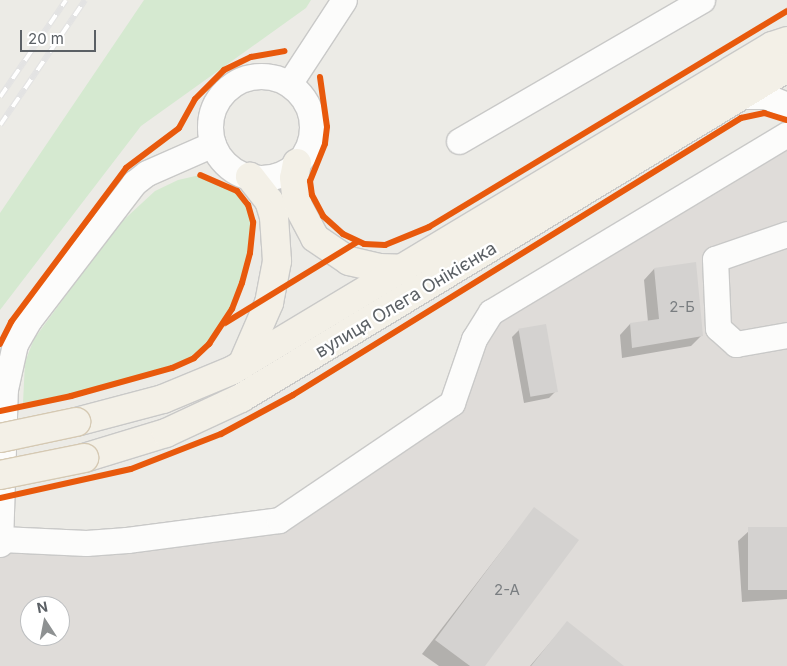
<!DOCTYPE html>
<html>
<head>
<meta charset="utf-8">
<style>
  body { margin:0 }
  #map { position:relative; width:787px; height:666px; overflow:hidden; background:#ecebe6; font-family:Inter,sans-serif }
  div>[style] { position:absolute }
  .industrial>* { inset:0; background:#dfdcd9 }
  .green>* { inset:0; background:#d5e9d0 }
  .shadow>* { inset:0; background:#0003 }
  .building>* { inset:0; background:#d4d2d0; transform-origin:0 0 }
  .roads { filter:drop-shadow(1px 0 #c9c9c8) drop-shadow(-1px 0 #c9c9c8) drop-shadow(0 1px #c9c9c8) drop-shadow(0 -1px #c9c9c8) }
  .minor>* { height:25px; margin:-12.5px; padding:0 12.5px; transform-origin:12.5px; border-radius:12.5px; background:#fcfcfb }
  .minor>.ring { margin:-12.5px; padding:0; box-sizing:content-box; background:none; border:25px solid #fcfcfb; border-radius:50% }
  .major>* { height:28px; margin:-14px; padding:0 14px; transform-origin:14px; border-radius:14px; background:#f3f0e7 }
  .rail>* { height:5.5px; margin-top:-2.75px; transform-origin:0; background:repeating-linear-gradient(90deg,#fff 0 11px,#e3e3e3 0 22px); box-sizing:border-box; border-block:1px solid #e3e3e3 }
  .bridges { filter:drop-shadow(1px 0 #d5c9b3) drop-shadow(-1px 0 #d5c9b3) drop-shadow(0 1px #d5c9b3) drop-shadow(0 -1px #d5c9b3) }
  .major-bridge>* { height:28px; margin:-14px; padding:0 14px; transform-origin:14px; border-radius:14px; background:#f3f0e7 }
  .cycleway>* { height:6px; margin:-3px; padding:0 3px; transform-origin:3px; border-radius:3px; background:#e8590c }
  span { translate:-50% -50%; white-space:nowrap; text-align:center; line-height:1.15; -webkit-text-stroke:4.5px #fff; paint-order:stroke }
  .number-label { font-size:15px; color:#7a7e81 }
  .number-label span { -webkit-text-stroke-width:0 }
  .street-label { font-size:18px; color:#5b6065 }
  .north { position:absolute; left:20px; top:596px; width:50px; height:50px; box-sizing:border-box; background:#fff; border:1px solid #bdbfc1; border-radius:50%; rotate:349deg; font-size:14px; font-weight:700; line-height:20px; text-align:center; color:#5b6065 }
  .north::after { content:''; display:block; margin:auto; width:18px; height:22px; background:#8e9192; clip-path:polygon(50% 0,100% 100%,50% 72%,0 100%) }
  .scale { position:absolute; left:20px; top:30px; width:76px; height:22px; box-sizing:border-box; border:2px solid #5b6065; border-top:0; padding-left:6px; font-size:15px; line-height:18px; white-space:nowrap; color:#5b6065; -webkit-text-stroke:4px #fff; paint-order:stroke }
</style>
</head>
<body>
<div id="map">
  <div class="industrial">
    <i style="clip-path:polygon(evenodd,787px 134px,787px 666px,0 666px,0 541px,279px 520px,452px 403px,479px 329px,787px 134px,30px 606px,60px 606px,60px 636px,30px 636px,30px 606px)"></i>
  </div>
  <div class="green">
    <i style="clip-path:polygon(144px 0,311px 0,306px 8px,141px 126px,0 310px,0 213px)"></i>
    <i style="clip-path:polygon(200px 175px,237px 191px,248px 205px,253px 222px,250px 253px,242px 283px,232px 309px,209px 344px,194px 358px,172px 368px,71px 396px,70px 394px,23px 403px,25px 362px,34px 339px,116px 227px,155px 191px,178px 180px)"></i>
  </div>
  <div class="shadow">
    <i style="clip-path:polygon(695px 263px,702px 335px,691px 346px,622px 358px,620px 335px,630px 324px,648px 322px,644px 280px,654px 269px)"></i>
    <i style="clip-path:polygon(519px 330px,556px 391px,549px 398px,524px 403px,512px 337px)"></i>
    <i style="clip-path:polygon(534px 509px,483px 666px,439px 666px,422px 654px)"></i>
    <i style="clip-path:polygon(787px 528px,787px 599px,742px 602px,738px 541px,749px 531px)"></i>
    <i style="clip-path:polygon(567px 623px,622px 666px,530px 666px)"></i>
  </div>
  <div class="building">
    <i style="clip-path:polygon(696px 262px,703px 336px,632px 348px,630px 323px,659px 319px,654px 268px)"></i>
    <i style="left:546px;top:324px;width:69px;height:28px;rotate:80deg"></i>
    <i style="clip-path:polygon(534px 507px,579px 540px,485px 666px,470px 666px,435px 640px)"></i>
    <i style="left:787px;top:527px;width:63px;height:39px;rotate:90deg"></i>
    <i style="clip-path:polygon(567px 621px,624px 666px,531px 666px)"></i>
  </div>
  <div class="roads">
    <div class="minor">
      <i class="ring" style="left:210px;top:76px;width:77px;height:77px"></i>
      <i style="left:289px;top:84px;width:100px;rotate:-56.8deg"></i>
      <i style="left:742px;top:96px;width:23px"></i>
      <i style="left:765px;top:96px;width:24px;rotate:22deg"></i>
      <i style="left:459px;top:141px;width:281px;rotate:-30.1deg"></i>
      <i style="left:787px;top:234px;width:76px;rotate:160.9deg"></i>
      <i style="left:715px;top:259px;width:69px;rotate:87.5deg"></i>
      <i style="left:718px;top:328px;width:24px;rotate:42deg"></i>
      <i style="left:736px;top:344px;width:52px;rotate:-10deg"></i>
      <i style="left:1px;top:539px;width:85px;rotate:2.7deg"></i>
      <i style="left:86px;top:543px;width:41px;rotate:-4.2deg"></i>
      <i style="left:127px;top:540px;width:153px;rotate:-7.5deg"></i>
      <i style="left:279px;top:520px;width:209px;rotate:-34.1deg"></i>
      <i style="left:452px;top:403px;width:68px;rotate:-71deg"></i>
      <i style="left:474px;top:339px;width:32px;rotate:-58deg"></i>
      <i style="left:491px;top:312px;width:345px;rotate:-31deg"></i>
      <i style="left:0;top:544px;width:155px;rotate:-88.2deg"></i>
      <i style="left:5px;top:389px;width:46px;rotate:-77.5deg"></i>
      <i style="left:15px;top:344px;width:28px;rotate:-60deg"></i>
      <i style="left:29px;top:320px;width:173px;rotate:-52.5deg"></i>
      <i style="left:134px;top:183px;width:16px;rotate:-38deg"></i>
      <i style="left:147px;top:173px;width:72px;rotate:-23.7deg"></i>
    </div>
    <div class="major">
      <i style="left:297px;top:163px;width:15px;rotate:101deg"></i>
      <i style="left:294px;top:178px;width:26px;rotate:83deg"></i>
      <i style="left:297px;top:204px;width:38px;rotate:62deg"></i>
      <i style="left:315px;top:238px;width:41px;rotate:34.1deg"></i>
      <i style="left:349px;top:261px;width:31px;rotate:13deg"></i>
      <i style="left:379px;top:268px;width:24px;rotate:2deg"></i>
      <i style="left:242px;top:365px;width:68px;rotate:-66.5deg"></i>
      <i style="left:269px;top:303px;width:43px;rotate:-79.2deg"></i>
      <i style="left:277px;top:261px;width:44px;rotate:-93.9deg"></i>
      <i style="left:274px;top:217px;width:17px;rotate:-107deg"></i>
      <i style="left:269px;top:201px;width:31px;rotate:-128deg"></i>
      <i style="left:76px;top:422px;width:90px;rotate:-14.8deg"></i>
      <i style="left:163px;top:399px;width:76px;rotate:-22.5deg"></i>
      <i style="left:233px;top:370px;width:629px;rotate:-31.01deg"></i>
      <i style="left:772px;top:46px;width:16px;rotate:-18deg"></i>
      <i style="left:84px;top:458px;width:86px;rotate:-17deg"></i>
      <i style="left:166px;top:433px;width:83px;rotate:-25deg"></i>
      <i style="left:241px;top:398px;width:638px;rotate:-31.15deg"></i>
    </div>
  </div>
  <div class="rail">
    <i style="left:0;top:97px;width:117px;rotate:-55.8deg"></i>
    <i style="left:0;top:125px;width:151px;rotate:-55.8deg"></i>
  </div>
  <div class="bridges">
    <div class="major-bridge">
      <i style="left:0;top:438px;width:78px;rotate:-11.9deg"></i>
      <i style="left:0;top:475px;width:86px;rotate:-11.4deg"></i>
    </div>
  </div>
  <div class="cycleway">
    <i style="left:320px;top:77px;width:50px;rotate:82deg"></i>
    <i style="left:327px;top:127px;width:17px;rotate:97deg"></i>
    <i style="left:325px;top:144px;width:40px;rotate:112deg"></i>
    <i style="left:310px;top:181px;width:14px;rotate:82deg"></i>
    <i style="left:312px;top:195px;width:24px;rotate:62deg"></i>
    <i style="left:323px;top:216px;width:27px;rotate:42deg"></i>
    <i style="left:343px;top:234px;width:23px;rotate:25deg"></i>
    <i style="left:364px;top:244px;width:21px;rotate:3deg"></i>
    <i style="left:385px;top:245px;width:48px;rotate:-22.2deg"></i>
    <i style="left:429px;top:227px;width:418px;rotate:-31.1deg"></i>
    <i style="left:225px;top:323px;width:155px;rotate:-31.5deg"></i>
    <i style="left:0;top:344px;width:25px;rotate:-63deg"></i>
    <i style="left:11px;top:322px;width:192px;rotate:-53.2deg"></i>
    <i style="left:126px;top:168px;width:66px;rotate:-37deg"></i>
    <i style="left:179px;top:128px;width:33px;rotate:-61deg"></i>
    <i style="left:195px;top:99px;width:41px;rotate:-45deg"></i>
    <i style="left:224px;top:70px;width:30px;rotate:-26deg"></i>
    <i style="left:251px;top:57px;width:34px;rotate:-10deg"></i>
    <i style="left:0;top:411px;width:73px;rotate:-11.9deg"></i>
    <i style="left:71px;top:396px;width:105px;rotate:-15.5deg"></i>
    <i style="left:172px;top:368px;width:24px;rotate:-24deg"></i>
    <i style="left:194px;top:358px;width:21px;rotate:-43deg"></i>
    <i style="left:209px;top:344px;width:42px;rotate:-56.7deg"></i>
    <i style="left:232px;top:309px;width:28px;rotate:-69deg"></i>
    <i style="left:242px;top:283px;width:31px;rotate:-75deg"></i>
    <i style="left:250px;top:253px;width:31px;rotate:-84deg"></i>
    <i style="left:253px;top:222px;width:18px;rotate:-106deg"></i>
    <i style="left:248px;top:205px;width:18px;rotate:-128deg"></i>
    <i style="left:237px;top:191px;width:40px;rotate:-156.6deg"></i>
    <i style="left:0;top:498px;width:134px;rotate:-12.5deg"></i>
    <i style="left:131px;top:469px;width:97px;rotate:-21.3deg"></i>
    <i style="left:221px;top:434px;width:82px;rotate:-28.4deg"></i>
    <i style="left:293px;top:395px;width:527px;rotate:-31.73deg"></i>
    <i style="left:741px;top:118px;width:24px;rotate:-12deg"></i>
    <i style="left:764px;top:113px;width:24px;rotate:17deg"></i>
  </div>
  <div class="number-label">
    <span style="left:682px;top:307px">2-Б</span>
    <span style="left:507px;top:590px">2-А</span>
  </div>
  <div class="street-label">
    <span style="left:406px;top:300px;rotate:-31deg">вулиця Олега Онікієнка</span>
  </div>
  <div class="north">N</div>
  <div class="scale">20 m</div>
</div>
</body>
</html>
